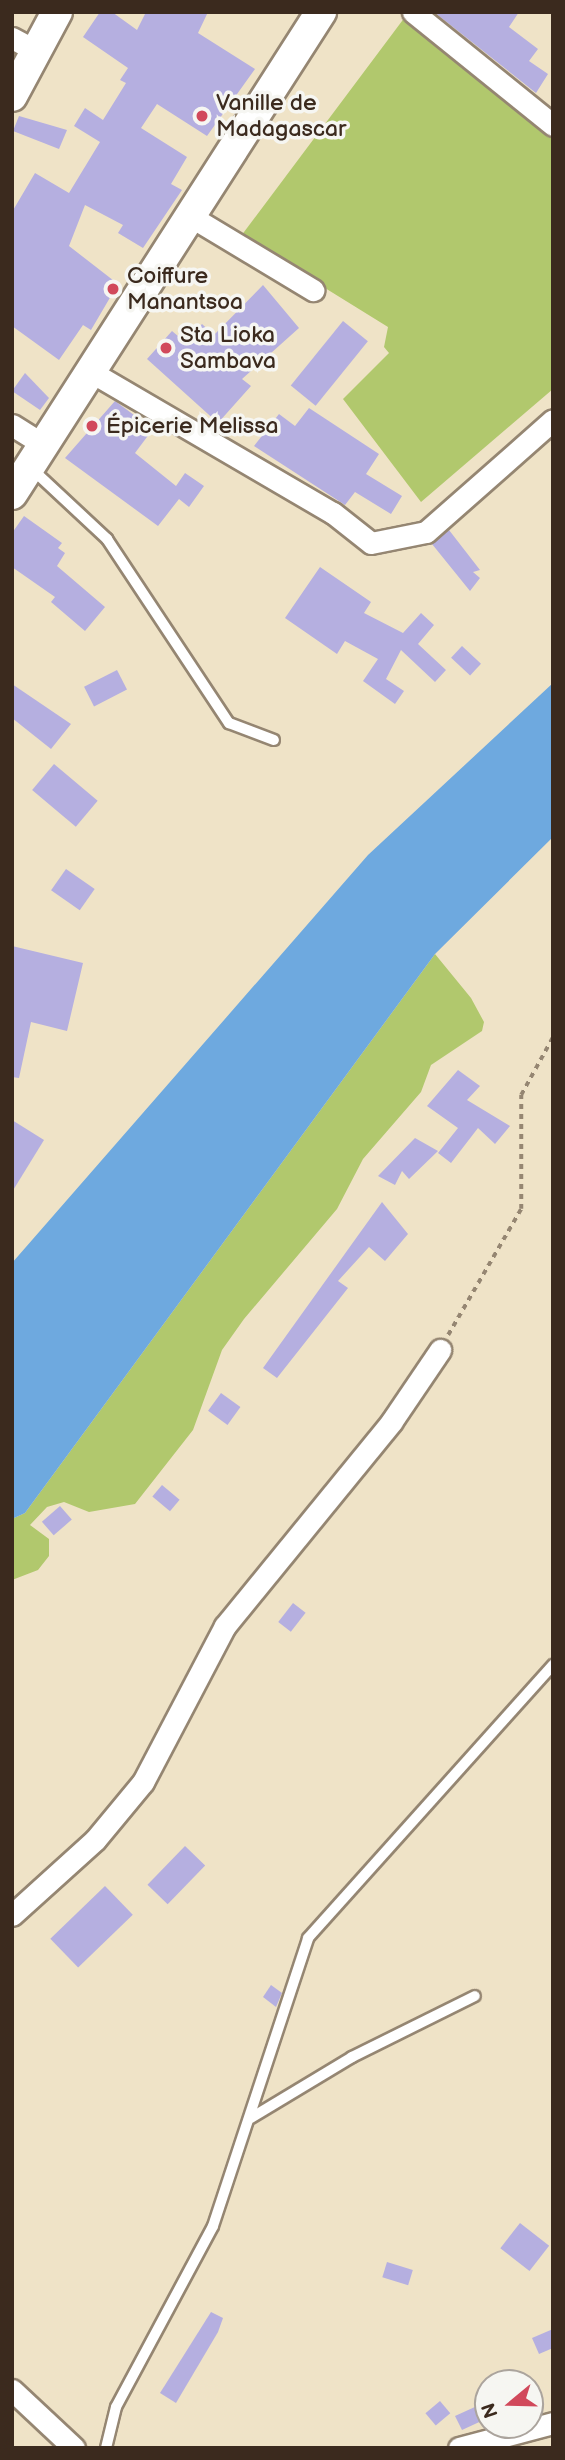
<!DOCTYPE html>
<html>
<head>
<meta charset="utf-8">
<style>
  body { margin:0 }
  #map { position:relative; width:565px; height:2460px; overflow:hidden; background:#efe3c7; font-family:"Balsamiq Sans",sans-serif }
  div>[style] { position:absolute }
  .green>* { inset:0; background:#b1c86d }
  .water>* { inset:0; background:#6ea9df }
  .building>* { inset:0; background:#b5afe0; transform-origin:0 0 }
  .path>* { height:3.5px; margin-top:-1.75px; transform-origin:0; background:repeating-linear-gradient(90deg,#958672 0 5px,transparent 0 10px) }
  .roads { filter:drop-shadow(2px 0 #958672) drop-shadow(-2px 0 #958672) drop-shadow(0 2px #958672) drop-shadow(0 -2px #958672) }
  .lane>* { height:10px; margin:-5px; padding:0 5px; transform-origin:5px; border-radius:5px; background:#fff }
  .street>* { height:21px; margin:-10.5px; padding:0 10.5px; transform-origin:10.5px; border-radius:10.5px; background:#fff }
  .secondary>* { height:30px; margin:-15px; padding:0 15px; transform-origin:15px; border-radius:15px; background:#fff }
  .dots>* { width:19px; height:19px; translate:-50% -50%; box-sizing:border-box; border:4px solid #f6f6f2; border-radius:50% }
  span { translate:-50% -50%; white-space:nowrap; text-align:center; line-height:1.15; -webkit-text-stroke:7px #f6f6f2; paint-order:stroke }
  .poi-label { font-size:23px; color:#3b2a1e }
  .left { translate:0 -50%; text-align:left }
  .frame { position:absolute; inset:0; border:14px solid #3b2a1e; pointer-events:none }
  .north { position:absolute; left:474px; top:2369px; width:70px; height:70px; box-sizing:border-box; background:#f6f6f2; border:2px solid #aba49d; border-radius:50%; rotate:251deg; font-size:19px; font-weight:700; line-height:28px; text-align:center; color:#3b2a1e }
  .north::after { content:''; display:block; margin:auto; width:24px; height:32px; background:#d1495b; clip-path:polygon(50% 0,100% 100%,50% 72%,0 100%) }
</style>
</head>
<body>
<div id="map">
  <div class="green">
    <i style="clip-path:polygon(408px 13px,495px 82px,553px 139px,553px 389px,421px 502px,343px 399px,389px 353px,384px 347px,388px 327px,241px 236px)"></i>
    <i style="clip-path:polygon(435px 954px,471px 998px,484px 1022px,482px 1031px,431px 1065px,421px 1092px,363px 1159px,337px 1209px,244px 1319px,222px 1350px,193px 1430px,135px 1504px,89px 1512px,64px 1502px,47px 1507px,30px 1525px,49px 1539px,49px 1556px,38px 1570px,12px 1580px,12px 1519px,25px 1513px)"></i>
  </div>
  <div class="water">
    <i style="clip-path:polygon(553px 683px,553px 837px,435px 954px,25px 1513px,12px 1519px,12px 1263px,368px 855px)"></i>
  </div>
  <div class="building">
    <i style="clip-path:polygon(100px 12px,112px 12px,137px 30px,146px 12px,208px 12px,198px 33px,255px 69px,207px 136px,157px 104px,141px 128px,187px 157px,171px 184px,182px 190px,143px 248px,118px 233px,123px 225px,85px 205px,69px 246px,118px 284px,91px 330px,83px 325px,59px 360px,12px 326px,12px 212px,35px 173px,69px 193px,100px 142px,74px 126px,85px 108px,103px 120px,126px 83px,120px 80px,128px 68px,83px 37px)"></i>
    <i style="clip-path:polygon(434px 12px,519px 12px,509px 27px,538px 49px,529px 61px,548px 74px,536px 93px)"></i>
    <i style="clip-path:polygon(19px 116px,67px 130px,59px 149px,13px 131px)"></i>
    <i style="clip-path:polygon(263px 285px,299px 328px,242px 379px,251px 386px,218px 423px,147px 359px,172px 331px,185px 342px,202px 324px,214px 335px)"></i>
    <i style="left:343px;top:321px;width:32px;height:83px;rotate:39deg"></i>
    <i style="clip-path:polygon(25px 373px,49px 398px,40px 410px,12px 391px)"></i>
    <i style="clip-path:polygon(115px 401px,153px 429px,135px 453px,176px 486px,185px 473px,204px 486px,189px 507px,179px 499px,158px 526px,65px 458px)"></i>
    <i style="clip-path:polygon(309px 408px,379px 454px,366px 474px,402px 496px,391px 514px,355px 492px,345px 505px,254px 446px,279px 414px,295px 426px)"></i>
    <i style="clip-path:polygon(24px 516px,62px 543px,58px 548px,65px 553px,57px 566px,105px 607px,85px 631px,51px 602px,55px 597px,12px 567px,12px 533px)"></i>
    <i style="clip-path:polygon(449px 530px,480px 570px,473px 572px,480px 578px,470px 591px,432px 544px)"></i>
    <i style="clip-path:polygon(320px 567px,371px 602px,364px 613px,403px 633px,421px 613px,434px 625px,418px 644px,446px 670px,435px 682px,401px 650px,386px 679px,404px 691px,395px 704px,363px 681px,378px 659px,345px 641px,337px 654px,285px 618px)"></i>
    <i style="left:462px;top:646px;width:26px;height:16px;rotate:43deg"></i>
    <i style="left:117px;top:670px;width:22px;height:37px;rotate:63deg"></i>
    <i style="clip-path:polygon(12px 684px,71px 724px,51px 749px,12px 718px)"></i>
    <i style="left:54px;top:764px;width:57px;height:34px;rotate:40deg"></i>
    <i style="left:66px;top:869px;width:35px;height:26px;rotate:35deg"></i>
    <i style="clip-path:polygon(12px 946px,83px 963px,67px 1031px,31px 1022px,19px 1078px,12px 1077px)"></i>
    <i style="clip-path:polygon(458px 1070px,480px 1086px,467px 1100px,510px 1126px,495px 1144px,478px 1128px,451px 1163px,438px 1153px,458px 1128px,427px 1106px)"></i>
    <i style="clip-path:polygon(12px 1120px,44px 1140px,12px 1192px)"></i>
    <i style="clip-path:polygon(415px 1138px,438px 1151px,409px 1179px,402px 1171px,395px 1185px,378px 1176px)"></i>
    <i style="clip-path:polygon(382px 1202px,408px 1234px,385px 1261px,369px 1247px,338px 1281px,348px 1288px,277px 1378px,263px 1368px)"></i>
    <i style="left:221px;top:1393px;width:24px;height:22px;rotate:36deg"></i>
    <i style="left:162px;top:1485px;width:23px;height:15px;rotate:40deg"></i>
    <i style="left:60px;top:1506px;width:18px;height:24px;rotate:49deg"></i>
    <i style="left:293px;top:1603px;width:16px;height:24px;rotate:38deg"></i>
    <i style="left:185px;top:1846px;width:28px;height:54px;rotate:44deg"></i>
    <i style="left:105px;top:1886px;width:40px;height:76px;rotate:46deg"></i>
    <i style="clip-path:polygon(271px 1985px,282px 1993px,276px 2007px,263px 1997px)"></i>
    <i style="left:520px;top:2223px;width:37px;height:32px;rotate:38deg"></i>
    <i style="left:387px;top:2262px;width:27px;height:16px;rotate:17deg"></i>
    <i style="clip-path:polygon(211px 2312px,223px 2318px,218px 2332px,176px 2403px,160px 2393px)"></i>
    <i style="clip-path:polygon(553px 2329px,553px 2348px,539px 2354px,532px 2338px)"></i>
    <i style="left:440px;top:2401px;width:16px;height:19px;rotate:50deg"></i>
    <i style="clip-path:polygon(488px 2401px,488px 2418px,462px 2430px,455px 2416px)"></i>
  </div>
  <div class="path">
    <i style="left:448px;top:1335px;width:146px;rotate:-59.9deg"></i>
    <i style="left:521px;top:1209px;width:114px;rotate:-90deg"></i>
    <i style="left:521px;top:1095px;width:66px;rotate:-61.1deg"></i>
  </div>
  <div class="roads">
    <div class="lane">
      <i style="left:32px;top:469px;width:103px;rotate:43deg"></i>
      <i style="left:107px;top:539px;width:221px;rotate:56.5deg"></i>
      <i style="left:229px;top:723px;width:48px;rotate:20.7deg"></i>
      <i style="left:251px;top:2118px;width:118px;rotate:-31.1deg"></i>
      <i style="left:352px;top:2057px;width:137px;rotate:-26.4deg"></i>
      <i style="left:106px;top:2448px;width:42px;rotate:-76.3deg"></i>
      <i style="left:116px;top:2407px;width:205px;rotate:-61.8deg"></i>
      <i style="left:213px;top:2226px;width:303px;rotate:-71.7deg"></i>
      <i style="left:308px;top:1938px;width:367px;rotate:-48.1deg"></i>
    </div>
    <div class="street">
      <i style="left:413px;top:12px;width:180px;rotate:38.9deg"></i>
      <i style="left:12px;top:38px;width:27px;rotate:28deg"></i>
      <i style="left:190px;top:216px;width:144px;rotate:31deg"></i>
      <i style="left:93px;top:373px;width:278px;rotate:30.3deg"></i>
      <i style="left:333px;top:513px;width:48px;rotate:38.3deg"></i>
      <i style="left:371px;top:543px;width:56px;rotate:-11.3deg"></i>
      <i style="left:426px;top:532px;width:169px;rotate:-41.4deg"></i>
      <i style="left:12px;top:425px;width:38px;rotate:32deg"></i>
      <i style="left:12px;top:1915px;width:112px;rotate:-42.1deg"></i>
      <i style="left:95px;top:1840px;width:75px;rotate:-50.4deg"></i>
      <i style="left:143px;top:1782px;width:176px;rotate:-62.3deg"></i>
      <i style="left:225px;top:1626px;width:264px;rotate:-50.8deg"></i>
      <i style="left:392px;top:1421px;width:86px;rotate:-55.9deg"></i>
      <i style="left:12px;top:2390px;width:85px;rotate:43.1deg"></i>
      <i style="left:459px;top:2448px;width:97px;rotate:-14.9deg"></i>
    </div>
    <div class="secondary">
      <i style="left:12px;top:96px;width:95px;rotate:-61.8deg"></i>
      <i style="left:12px;top:494px;width:573px;rotate:-57.34deg"></i>
    </div>
  </div>
  <div class="dots">
    <i style="left:202px;top:116px;background:#d1495b"></i>
    <i style="left:113px;top:289px;background:#d1495b"></i>
    <i style="left:166px;top:348px;background:#d1495b"></i>
    <i style="left:92px;top:426px;background:#d1495b"></i>
  </div>
  <div class="poi-label">
    <span class="left" style="left:216px;top:116px">Vanille de<br>Madagascar</span>
    <span class="left" style="left:127px;top:289px">Coiffure<br>Manantsoa</span>
    <span class="left" style="left:180px;top:348px">Sta Lioka<br>Sambava</span>
    <span class="left" style="left:106px;top:426px">Épicerie Melissa</span>
  </div>
  <div class="frame"></div>
  <div class="north">N</div>
</div>
</body>
</html>
